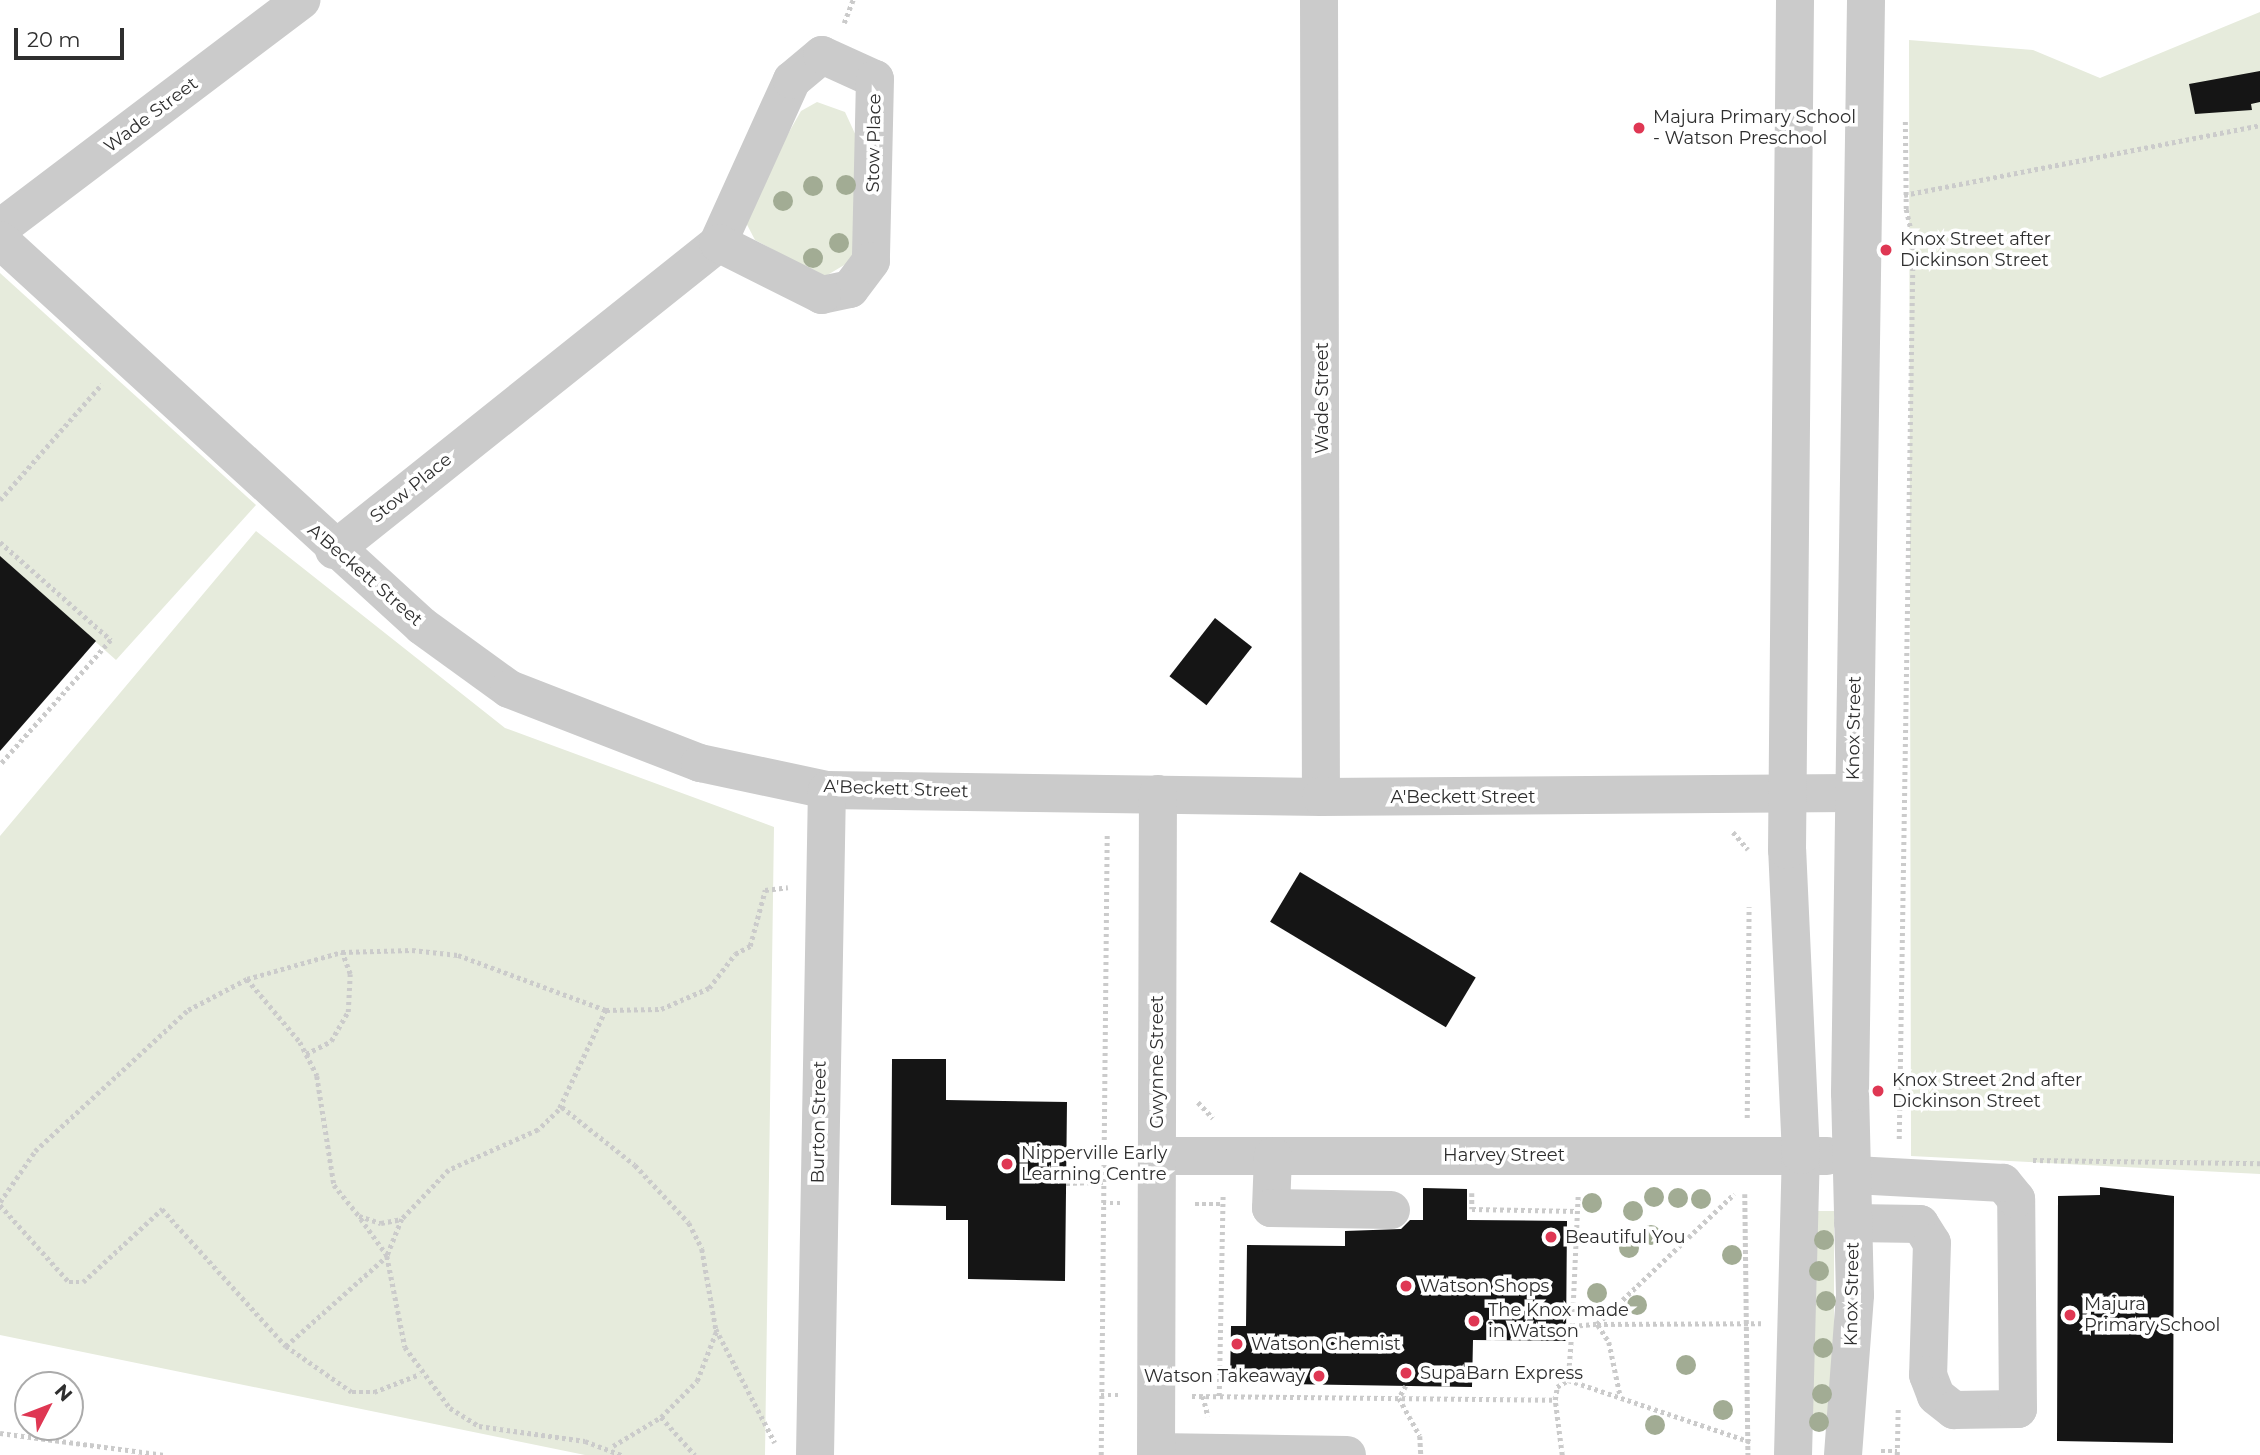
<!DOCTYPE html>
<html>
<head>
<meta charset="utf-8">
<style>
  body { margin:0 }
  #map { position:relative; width:2260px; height:1455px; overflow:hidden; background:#fff; font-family:Montserrat,sans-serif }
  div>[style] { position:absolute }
  .green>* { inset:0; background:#e6ebdc; transform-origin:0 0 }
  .building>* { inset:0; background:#151515; transform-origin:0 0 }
  .path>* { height:4.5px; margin-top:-2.25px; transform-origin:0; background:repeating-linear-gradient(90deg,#cbcbcb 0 3.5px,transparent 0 7px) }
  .minor>* { height:38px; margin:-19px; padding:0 19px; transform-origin:19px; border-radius:19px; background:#cbcbcb }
  .trees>* { width:20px; height:20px; margin:-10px; border-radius:50%; background:#a2ac94 }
  .dots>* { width:19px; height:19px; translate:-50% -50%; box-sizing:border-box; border:4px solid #fff; border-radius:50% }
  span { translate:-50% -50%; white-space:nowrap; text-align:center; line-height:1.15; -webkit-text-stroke:7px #fff; paint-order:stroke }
  .street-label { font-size:18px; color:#2e2e2e }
  .poi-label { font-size:18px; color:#2e2e2e }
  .left { translate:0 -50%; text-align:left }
  .right { translate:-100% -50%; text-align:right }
  .north { position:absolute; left:14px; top:1371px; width:70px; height:70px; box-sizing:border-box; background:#fff; border:2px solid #ababab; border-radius:50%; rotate:48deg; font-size:19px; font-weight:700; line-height:28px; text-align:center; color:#2e2e2e }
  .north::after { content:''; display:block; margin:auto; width:24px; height:32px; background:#df3753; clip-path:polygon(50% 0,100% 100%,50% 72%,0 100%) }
  .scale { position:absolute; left:14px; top:28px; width:110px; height:32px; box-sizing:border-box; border:4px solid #2e2e2e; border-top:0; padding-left:9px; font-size:21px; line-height:24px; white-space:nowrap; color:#2e2e2e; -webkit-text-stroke:5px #fff; paint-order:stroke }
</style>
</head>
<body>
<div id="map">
  <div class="green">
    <i style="clip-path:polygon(2260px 12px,2260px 1174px,1911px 1156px,1909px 40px,2033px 50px,2100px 78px)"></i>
    <i style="clip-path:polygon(817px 102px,845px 112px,857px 138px,855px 247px,851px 261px,824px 277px,755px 240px,742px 215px,801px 111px)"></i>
    <i style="clip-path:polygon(0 273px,256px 505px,116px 660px,0 557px)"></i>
    <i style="clip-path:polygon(256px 531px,505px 728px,774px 827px,765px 1455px,585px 1455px,0 1335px,0 836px)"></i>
    <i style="left:1834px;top:1211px;width:218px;height:21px;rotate:90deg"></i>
  </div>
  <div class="building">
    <i style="clip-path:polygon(2260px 71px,2260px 102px,2251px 104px,2252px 110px,2195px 114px,2189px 84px)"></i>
    <i style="clip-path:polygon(0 556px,96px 641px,0 751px)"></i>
    <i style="left:1215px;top:618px;width:47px;height:74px;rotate:38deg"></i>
    <i style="left:1300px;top:872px;width:205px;height:58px;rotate:31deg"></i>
    <i style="clip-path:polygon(892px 1059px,946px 1059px,946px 1100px,1067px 1102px,1065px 1281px,968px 1279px,968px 1220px,946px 1220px,946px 1206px,891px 1205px)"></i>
    <i style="clip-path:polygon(2100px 1187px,2174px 1196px,2173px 1443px,2057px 1441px,2058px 1196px,2100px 1195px)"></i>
    <i style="clip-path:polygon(1423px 1188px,1467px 1189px,1467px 1220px,1567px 1221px,1566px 1341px,1473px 1340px,1472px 1387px,1230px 1383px,1231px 1326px,1246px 1326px,1247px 1245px,1345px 1246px,1345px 1231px,1401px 1229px,1410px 1220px,1423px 1220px)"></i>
  </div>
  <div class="path">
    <i style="left:844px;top:23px;width:25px;rotate:-69deg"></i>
    <i style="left:1904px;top:195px;width:363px;rotate:-11.1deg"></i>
    <i style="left:0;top:500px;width:154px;rotate:-48.7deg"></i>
    <i style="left:0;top:542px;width:148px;rotate:41.4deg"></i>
    <i style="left:111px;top:640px;width:167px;rotate:131.6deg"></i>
    <i style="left:1733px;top:832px;width:23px;rotate:49deg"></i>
    <i style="left:247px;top:979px;width:82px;rotate:49.9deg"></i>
    <i style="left:300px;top:1042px;width:38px;rotate:63deg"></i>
    <i style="left:317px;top:1076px;width:110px;rotate:81.1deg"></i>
    <i style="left:334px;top:1185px;width:40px;rotate:51deg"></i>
    <i style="left:359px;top:1216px;width:23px;rotate:18deg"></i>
    <i style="left:381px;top:1223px;width:20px;rotate:-11deg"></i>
    <i style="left:606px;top:1010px;width:110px;rotate:115.2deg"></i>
    <i style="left:559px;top:1110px;width:29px;rotate:136deg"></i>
    <i style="left:538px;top:1130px;width:98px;rotate:155.8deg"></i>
    <i style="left:449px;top:1170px;width:68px;rotate:133.8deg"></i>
    <i style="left:402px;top:1219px;width:40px;rotate:112deg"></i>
    <i style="left:387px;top:1256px;width:93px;rotate:78.8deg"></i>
    <i style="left:405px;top:1347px;width:76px;rotate:53.6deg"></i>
    <i style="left:450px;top:1408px;width:34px;rotate:32deg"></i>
    <i style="left:479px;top:1426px;width:107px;rotate:8.1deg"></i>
    <i style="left:585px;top:1441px;width:40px;rotate:21deg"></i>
    <i style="left:306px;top:1054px;width:28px;rotate:-27deg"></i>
    <i style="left:331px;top:1041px;width:34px;rotate:-60deg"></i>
    <i style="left:348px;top:1012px;width:38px;rotate:-87deg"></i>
    <i style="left:350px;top:974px;width:23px;rotate:-110deg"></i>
    <i style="left:1198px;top:1102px;width:22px;rotate:47deg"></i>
    <i style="left:562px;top:1107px;width:93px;rotate:38.5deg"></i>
    <i style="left:635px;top:1165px;width:79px;rotate:47deg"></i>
    <i style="left:689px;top:1223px;width:29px;rotate:63deg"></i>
    <i style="left:702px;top:1249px;width:81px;rotate:80.1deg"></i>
    <i style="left:716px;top:1329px;width:128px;rotate:62.6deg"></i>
    <i style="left:1747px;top:1118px;width:211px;rotate:-89.5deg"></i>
    <i style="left:1899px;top:1139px;width:899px;rotate:-89.11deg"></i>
    <i style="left:1913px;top:240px;width:32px;rotate:-103deg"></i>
    <i style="left:1906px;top:209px;width:89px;rotate:-90.6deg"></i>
    <i style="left:2033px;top:1160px;width:227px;rotate:0.8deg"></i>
    <i style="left:1066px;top:1183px;width:37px;rotate:-2deg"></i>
    <i style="left:1472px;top:1193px;width:16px;rotate:90deg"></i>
    <i style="left:1472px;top:1209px;width:105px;rotate:1.1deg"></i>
    <i style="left:1745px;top:1194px;width:261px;rotate:89.3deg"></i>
    <i style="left:0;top:1202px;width:62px;rotate:-55.5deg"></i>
    <i style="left:35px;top:1151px;width:208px;rotate:-42.7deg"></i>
    <i style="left:188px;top:1010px;width:67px;rotate:-27.7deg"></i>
    <i style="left:247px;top:979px;width:99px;rotate:-15.9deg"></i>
    <i style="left:342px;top:952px;width:70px;rotate:-1.6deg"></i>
    <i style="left:412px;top:950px;width:46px;rotate:6.2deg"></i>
    <i style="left:458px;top:955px;width:158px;rotate:20.4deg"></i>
    <i style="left:606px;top:1010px;width:55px;rotate:-1deg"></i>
    <i style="left:661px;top:1009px;width:52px;rotate:-23.6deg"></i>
    <i style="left:709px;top:988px;width:43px;rotate:-52.6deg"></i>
    <i style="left:735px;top:954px;width:17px;rotate:-28deg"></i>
    <i style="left:750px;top:946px;width:58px;rotate:-75deg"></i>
    <i style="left:765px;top:890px;width:23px;rotate:-7deg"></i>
    <i style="left:1103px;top:1203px;width:17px"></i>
    <i style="left:1195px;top:1204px;width:27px"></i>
    <i style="left:0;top:1205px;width:103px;rotate:48.1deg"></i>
    <i style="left:69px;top:1282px;width:14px"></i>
    <i style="left:83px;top:1282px;width:108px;rotate:-42.7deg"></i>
    <i style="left:162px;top:1209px;width:185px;rotate:47.9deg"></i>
    <i style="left:286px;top:1346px;width:80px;rotate:34.9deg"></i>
    <i style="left:352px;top:1392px;width:22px"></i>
    <i style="left:374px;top:1392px;width:49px;rotate:-21.4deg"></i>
    <i style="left:1597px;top:1324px;width:164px;rotate:-0.3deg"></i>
    <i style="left:1598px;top:1325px;width:20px;rotate:57deg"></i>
    <i style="left:1609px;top:1342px;width:53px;rotate:78.1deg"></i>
    <i style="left:1572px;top:1326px;width:132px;rotate:-87.4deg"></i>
    <i style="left:286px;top:1346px;width:135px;rotate:-41.7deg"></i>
    <i style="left:387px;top:1256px;width:48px;rotate:-125.7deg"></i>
    <i style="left:1568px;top:1380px;width:54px;rotate:-85.8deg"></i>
    <i style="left:1572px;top:1326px;width:25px;rotate:-5deg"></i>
    <i style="left:1597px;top:1324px;width:189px;rotate:-43.5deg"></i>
    <i style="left:1406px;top:1386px;width:14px;rotate:120deg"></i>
    <i style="left:1399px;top:1398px;width:43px;rotate:61.1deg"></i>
    <i style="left:1420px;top:1436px;width:19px;rotate:87deg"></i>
    <i style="left:1101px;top:1395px;width:19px"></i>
    <i style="left:1192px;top:1396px;width:363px;rotate:0.6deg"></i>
    <i style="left:1203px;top:1396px;width:21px;rotate:76deg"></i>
    <i style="left:1219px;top:1396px;width:202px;rotate:-88.9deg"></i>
    <i style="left:661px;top:1417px;width:51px;rotate:-45deg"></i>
    <i style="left:697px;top:1381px;width:53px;rotate:-68.8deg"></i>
    <i style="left:0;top:1433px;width:166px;rotate:7.6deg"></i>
    <i style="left:613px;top:1446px;width:56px;rotate:-31.1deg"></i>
    <i style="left:661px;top:1417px;width:51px;rotate:48.2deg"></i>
    <i style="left:1881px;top:1451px;width:16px"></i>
    <i style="left:1101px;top:1455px;width:623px;rotate:-89.45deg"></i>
    <i style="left:1562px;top:1455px;width:55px;rotate:-97.3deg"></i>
    <i style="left:1555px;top:1400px;width:13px;rotate:-81deg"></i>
    <i style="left:1557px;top:1387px;width:13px;rotate:-32deg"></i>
    <i style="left:1568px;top:1380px;width:193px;rotate:18.7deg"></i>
    <i style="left:1897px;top:1455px;width:48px;rotate:-88.8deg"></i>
  </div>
  <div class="minor">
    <i style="left:1319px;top:0;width:797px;rotate:89.86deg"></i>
    <i style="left:0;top:228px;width:378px;rotate:-37.1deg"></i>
    <i style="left:0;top:240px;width:572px;rotate:42.45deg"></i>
    <i style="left:422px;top:626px;width:107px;rotate:35.9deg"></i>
    <i style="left:509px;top:689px;width:205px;rotate:21.2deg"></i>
    <i style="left:700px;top:763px;width:130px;rotate:12deg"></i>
    <i style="left:827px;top:790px;width:494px;rotate:0.8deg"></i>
    <i style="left:1321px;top:797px;width:532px;rotate:-0.43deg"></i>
    <i style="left:334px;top:550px;width:492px;rotate:-38.6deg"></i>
    <i style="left:718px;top:243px;width:179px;rotate:-65.6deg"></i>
    <i style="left:792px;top:80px;width:39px;rotate:-40deg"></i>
    <i style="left:822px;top:55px;width:58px;rotate:24.4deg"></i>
    <i style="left:875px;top:79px;width:182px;rotate:91.3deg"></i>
    <i style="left:871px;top:261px;width:35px;rotate:127deg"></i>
    <i style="left:850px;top:289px;width:29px;rotate:168deg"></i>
    <i style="left:822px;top:295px;width:116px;rotate:-153.4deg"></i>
    <i style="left:1157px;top:1156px;width:670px"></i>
    <i style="left:1273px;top:1156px;width:52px;rotate:92.2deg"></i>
    <i style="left:1271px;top:1208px;width:120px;rotate:1deg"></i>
    <i style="left:1853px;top:1223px;width:67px;rotate:0.9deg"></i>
    <i style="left:1920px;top:1224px;width:22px;rotate:58deg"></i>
    <i style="left:1932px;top:1243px;width:132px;rotate:91.7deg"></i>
    <i style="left:1928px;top:1375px;width:22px;rotate:69deg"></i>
    <i style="left:1936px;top:1396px;width:23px;rotate:38deg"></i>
    <i style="left:1954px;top:1410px;width:64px;rotate:-0.9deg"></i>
    <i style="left:2018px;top:1409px;width:210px;rotate:-90.5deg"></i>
    <i style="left:2016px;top:1199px;width:21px;rotate:-129deg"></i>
    <i style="left:2003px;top:1183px;width:149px;rotate:-176.9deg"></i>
    <i style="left:1156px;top:1452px;width:191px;rotate:0.9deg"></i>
    <i style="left:815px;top:1455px;width:665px;rotate:-88.97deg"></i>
    <i style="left:1156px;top:1455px;width:661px;rotate:-89.83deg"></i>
    <i style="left:1793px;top:1455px;width:300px;rotate:-88.5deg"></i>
    <i style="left:1801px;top:1155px;width:305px;rotate:-92.6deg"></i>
    <i style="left:1787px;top:850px;width:850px;rotate:-89.46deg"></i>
    <i style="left:1843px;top:1455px;width:160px;rotate:-85.7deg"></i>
    <i style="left:1855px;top:1295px;width:202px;rotate:-91.4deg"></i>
    <i style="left:1850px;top:1093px;width:1093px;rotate:-89.16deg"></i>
  </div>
  <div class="trees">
    <i style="left:846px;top:185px"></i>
    <i style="left:813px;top:186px"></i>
    <i style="left:783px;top:201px"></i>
    <i style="left:839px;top:243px"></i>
    <i style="left:813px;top:258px"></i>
    <i style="left:1654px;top:1197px"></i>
    <i style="left:1678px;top:1198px"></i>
    <i style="left:1701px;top:1199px"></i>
    <i style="left:1592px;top:1203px"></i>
    <i style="left:1633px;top:1211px"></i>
    <i style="left:1651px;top:1235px"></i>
    <i style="left:1824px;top:1240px"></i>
    <i style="left:1629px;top:1248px"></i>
    <i style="left:1732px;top:1255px"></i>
    <i style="left:1819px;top:1271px"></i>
    <i style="left:1597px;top:1293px"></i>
    <i style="left:1826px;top:1301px"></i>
    <i style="left:1637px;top:1305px"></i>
    <i style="left:1823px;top:1348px"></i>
    <i style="left:1686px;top:1365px"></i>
    <i style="left:1822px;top:1394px"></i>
    <i style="left:1723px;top:1410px"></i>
    <i style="left:1819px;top:1422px"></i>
    <i style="left:1655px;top:1425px"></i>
  </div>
  <div class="dots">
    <i style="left:1639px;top:128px;background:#df3753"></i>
    <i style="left:1886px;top:250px;background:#df3753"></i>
    <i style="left:1878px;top:1091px;background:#df3753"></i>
    <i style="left:1007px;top:1164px;background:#df3753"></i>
    <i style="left:1551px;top:1237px;background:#df3753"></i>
    <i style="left:1406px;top:1286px;background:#df3753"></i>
    <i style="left:2070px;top:1315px;background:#df3753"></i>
    <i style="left:1474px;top:1321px;background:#df3753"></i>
    <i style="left:1237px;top:1344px;background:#df3753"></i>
    <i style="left:1406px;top:1373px;background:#df3753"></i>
    <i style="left:1319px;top:1376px;background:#df3753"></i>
  </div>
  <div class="street-label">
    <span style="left:151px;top:115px;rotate:-37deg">Wade Street</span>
    <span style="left:874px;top:143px;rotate:-89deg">Stow Place</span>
    <span style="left:1322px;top:398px;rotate:-90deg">Wade Street</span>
    <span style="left:411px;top:488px;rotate:-39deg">Stow Place</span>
    <span style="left:365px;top:575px;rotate:41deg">A'Beckett Street</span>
    <span style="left:1854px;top:728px;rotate:-89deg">Knox Street</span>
    <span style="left:896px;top:789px;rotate:2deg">A'Beckett Street</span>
    <span style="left:1463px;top:797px">A'Beckett Street</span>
    <span style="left:1157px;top:1062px;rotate:-90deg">Gwynne Street</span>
    <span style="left:819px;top:1122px;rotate:-89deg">Burton Street</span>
    <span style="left:1504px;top:1155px">Harvey Street</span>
    <span style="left:1852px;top:1294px;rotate:-89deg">Knox Street</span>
  </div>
  <div class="poi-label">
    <span class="left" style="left:1653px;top:128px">Majura Primary School<br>- Watson Preschool</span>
    <span class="left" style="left:1900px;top:250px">Knox Street after<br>Dickinson Street</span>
    <span class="left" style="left:1892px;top:1091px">Knox Street 2nd after<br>Dickinson Street</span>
    <span class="left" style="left:1021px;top:1164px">Nipperville Early<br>Learning Centre</span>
    <span class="left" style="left:1565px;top:1237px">Beautiful You</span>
    <span class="left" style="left:1420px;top:1286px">Watson Shops</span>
    <span class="left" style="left:2084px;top:1315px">Majura<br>Primary School</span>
    <span class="left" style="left:1488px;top:1321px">The Knox made<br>in Watson</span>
    <span class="left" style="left:1251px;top:1344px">Watson Chemist</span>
    <span class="left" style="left:1420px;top:1373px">SupaBarn Express</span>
    <span class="right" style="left:1305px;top:1376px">Watson Takeaway</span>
  </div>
  <div class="north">N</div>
  <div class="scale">20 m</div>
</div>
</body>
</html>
